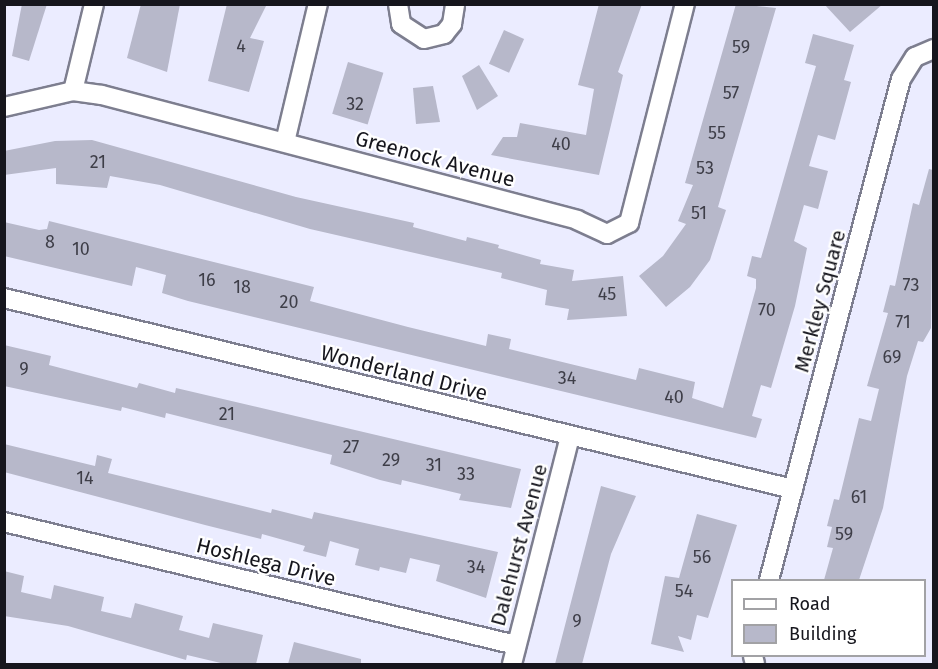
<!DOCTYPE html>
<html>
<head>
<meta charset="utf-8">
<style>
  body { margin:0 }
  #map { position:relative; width:938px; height:669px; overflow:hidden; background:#ebecff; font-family:"Fira Sans",sans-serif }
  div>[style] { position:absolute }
  .building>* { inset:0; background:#b7b8ca; transform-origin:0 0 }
  .roads { filter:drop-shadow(2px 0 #7d7e8f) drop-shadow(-2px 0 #7d7e8f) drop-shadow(0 2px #7d7e8f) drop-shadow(0 -2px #7d7e8f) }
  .minor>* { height:18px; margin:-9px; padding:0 9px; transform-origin:9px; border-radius:9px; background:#fff }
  span { translate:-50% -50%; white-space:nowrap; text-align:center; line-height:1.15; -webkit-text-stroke:4.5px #fff; paint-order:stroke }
  .number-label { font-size:18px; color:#3e3e48 }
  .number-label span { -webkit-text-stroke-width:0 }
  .street-label { font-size:21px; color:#16161d }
  .frame { position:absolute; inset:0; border:6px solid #16161d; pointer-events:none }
  .legend { position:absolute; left:731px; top:579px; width:195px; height:78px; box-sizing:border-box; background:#fff; border:2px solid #a2a2a5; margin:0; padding:8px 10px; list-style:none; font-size:18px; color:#16161d }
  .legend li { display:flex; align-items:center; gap:12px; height:30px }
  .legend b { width:30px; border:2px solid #a2a2a5 }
</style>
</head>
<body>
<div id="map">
  <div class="building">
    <i style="clip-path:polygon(22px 4px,47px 4px,29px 61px,12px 56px)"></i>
    <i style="clip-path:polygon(141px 4px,180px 4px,167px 72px,127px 58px)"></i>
    <i style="clip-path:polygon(227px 4px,267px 4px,250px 38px,264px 41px,249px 92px,208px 81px)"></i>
    <i style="clip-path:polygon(599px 4px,642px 4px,618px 72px,623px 75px,599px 175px,491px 155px,503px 137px,517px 137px,520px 123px,586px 135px,594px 89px,578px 85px)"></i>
    <i style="clip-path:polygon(736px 4px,776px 8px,718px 207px,726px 210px,710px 260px,690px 287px,666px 307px,639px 276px,663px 256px,686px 224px,678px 221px,693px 185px,685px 183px)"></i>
    <i style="clip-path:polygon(824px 4px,883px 4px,850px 32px)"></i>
    <i style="left:504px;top:30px;width:22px;height:37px;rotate:24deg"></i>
    <i style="clip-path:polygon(813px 34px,854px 45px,844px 80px,851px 82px,835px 140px,818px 135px,809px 166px,828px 171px,818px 209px,804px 205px,794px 241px,807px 248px,795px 306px,771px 388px,761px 385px,752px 416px,762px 419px,756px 438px,188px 301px,162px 293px,166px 275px,136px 267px,132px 286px,4px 256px,4px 222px,39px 230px,47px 229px,49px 221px,314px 287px,310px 301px,408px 327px,486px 346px,488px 334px,511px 339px,509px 349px,636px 380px,639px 368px,695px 382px,692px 398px,723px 408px,756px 288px,756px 279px,747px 276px,752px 256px,761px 258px,816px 66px,805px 63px)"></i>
    <i style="left:348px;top:62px;width:37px;height:54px;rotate:17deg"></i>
    <i style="clip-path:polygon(479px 65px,498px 96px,477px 110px,462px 76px)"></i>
    <i style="clip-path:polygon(433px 86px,440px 122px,416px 124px,413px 88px)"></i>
    <i style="clip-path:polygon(92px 140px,296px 197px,414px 223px,413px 227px,466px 241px,467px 237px,499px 245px,498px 248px,541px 260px,540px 264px,574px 270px,572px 281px,623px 276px,627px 316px,567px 320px,569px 309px,545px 305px,547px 290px,501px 278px,502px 273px,310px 229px,160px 185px,110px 176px,107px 188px,56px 184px,56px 168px,4px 175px,4px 151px,55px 141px)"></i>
    <i style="clip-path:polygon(929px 169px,933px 170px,931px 328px,923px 342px,918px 341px,907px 376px,883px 508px,859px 580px,824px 580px,833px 548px,827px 547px,832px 527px,827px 526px,834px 499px,839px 500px,859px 418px,871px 421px,879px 389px,867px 386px,888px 313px,883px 312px,890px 285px,895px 286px,913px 203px,919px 205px)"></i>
    <i style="clip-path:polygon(4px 345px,51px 356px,49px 365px,137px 388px,139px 383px,175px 393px,176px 388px,521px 469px,511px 508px,459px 500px,461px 494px,402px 480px,401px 485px,380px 480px,330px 464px,332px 455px,166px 413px,165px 418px,122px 407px,121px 411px,4px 386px)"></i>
    <i style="clip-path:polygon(4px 444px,95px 466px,97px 455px,112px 459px,108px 473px,271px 513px,272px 509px,312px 519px,314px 512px,498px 552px,486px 598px,436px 581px,440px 565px,410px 558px,406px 573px,380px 567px,379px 571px,355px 565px,359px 549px,344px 545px,330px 541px,326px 557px,303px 551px,305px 546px,262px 534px,261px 539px,205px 525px,4px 472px)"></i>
    <i style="clip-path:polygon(601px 486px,636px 496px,611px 554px,582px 664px,555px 664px)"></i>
    <i style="clip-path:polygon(697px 514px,737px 525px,708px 618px,697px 615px,691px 640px,678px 636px,684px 652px,651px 644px,665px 576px,679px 578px)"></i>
    <i style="clip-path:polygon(4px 571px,24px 576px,21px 592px,51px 599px,54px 585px,104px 597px,101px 611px,131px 618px,135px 603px,183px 616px,179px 630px,209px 638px,213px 623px,263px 635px,256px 664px,225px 664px,187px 655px,186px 660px,68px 626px,4px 616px)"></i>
    <i style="clip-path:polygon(294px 642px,361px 659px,361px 664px,288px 664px)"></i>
  </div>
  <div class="roads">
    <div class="minor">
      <i style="left:398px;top:4px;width:20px;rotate:81deg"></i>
      <i style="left:401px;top:24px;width:27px;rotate:33deg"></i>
      <i style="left:424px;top:39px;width:21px;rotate:-14deg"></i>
      <i style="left:444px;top:34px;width:13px;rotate:-51deg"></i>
      <i style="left:452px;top:24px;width:20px;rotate:-81deg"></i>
      <i style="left:73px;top:91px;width:89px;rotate:-76.4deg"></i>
      <i style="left:4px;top:107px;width:71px;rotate:-13.1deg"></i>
      <i style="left:73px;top:91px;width:29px;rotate:8deg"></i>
      <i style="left:102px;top:95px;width:491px;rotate:14.7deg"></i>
      <i style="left:577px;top:220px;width:33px;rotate:25deg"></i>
      <i style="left:607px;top:234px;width:25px;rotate:-27deg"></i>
      <i style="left:629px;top:223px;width:226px;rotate:-75.7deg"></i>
      <i style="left:285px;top:142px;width:142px;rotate:-76.6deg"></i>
      <i style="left:4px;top:298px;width:812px;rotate:13.61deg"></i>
      <i style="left:4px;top:522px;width:527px;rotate:13.51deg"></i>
      <i style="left:769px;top:580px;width:518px;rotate:-75.24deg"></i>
      <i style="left:901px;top:79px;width:26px;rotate:-58deg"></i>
      <i style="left:915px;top:57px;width:21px;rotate:-23deg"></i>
      <i style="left:753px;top:656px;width:8px;rotate:76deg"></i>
      <i style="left:512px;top:664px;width:234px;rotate:-75.7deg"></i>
    </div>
  </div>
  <div class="number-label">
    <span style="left:241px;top:46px">4</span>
    <span style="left:741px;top:47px">59</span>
    <span style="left:731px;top:93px">57</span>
    <span style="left:355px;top:104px">32</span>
    <span style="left:717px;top:133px">55</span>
    <span style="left:561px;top:144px">40</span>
    <span style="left:98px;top:162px">21</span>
    <span style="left:705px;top:168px">53</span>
    <span style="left:699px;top:213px">51</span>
    <span style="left:50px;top:242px">8</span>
    <span style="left:81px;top:249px">10</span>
    <span style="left:207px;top:280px">16</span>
    <span style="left:911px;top:285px">73</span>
    <span style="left:242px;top:287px">18</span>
    <span style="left:607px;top:294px">45</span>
    <span style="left:289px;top:302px">20</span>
    <span style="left:767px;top:310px">70</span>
    <span style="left:903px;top:322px">71</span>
    <span style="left:892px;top:357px">69</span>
    <span style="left:24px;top:369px">9</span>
    <span style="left:567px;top:378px">34</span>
    <span style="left:674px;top:397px">40</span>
    <span style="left:227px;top:414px">21</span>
    <span style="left:351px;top:447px">27</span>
    <span style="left:391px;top:460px">29</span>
    <span style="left:434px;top:465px">31</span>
    <span style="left:466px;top:474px">33</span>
    <span style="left:85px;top:478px">14</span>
    <span style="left:859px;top:497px">61</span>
    <span style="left:844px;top:534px">59</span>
    <span style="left:702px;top:557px">56</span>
    <span style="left:476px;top:567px">34</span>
    <span style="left:684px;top:591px">54</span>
    <span style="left:577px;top:621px">9</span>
  </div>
  <div class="street-label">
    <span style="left:435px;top:159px;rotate:15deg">Greenock Avenue</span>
    <span style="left:820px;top:301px;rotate:-75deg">Merkley Square</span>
    <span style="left:404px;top:373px;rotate:14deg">Wonderland Drive</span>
    <span style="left:519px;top:545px;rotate:-75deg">Dalehurst Avenue</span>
    <span style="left:266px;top:562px;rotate:14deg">Hoshlega Drive</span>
  </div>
  <div class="frame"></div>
  <ul class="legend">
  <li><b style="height:8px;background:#fff"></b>Road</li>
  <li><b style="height:16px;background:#b7b8ca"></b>Building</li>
  </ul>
</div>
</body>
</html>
